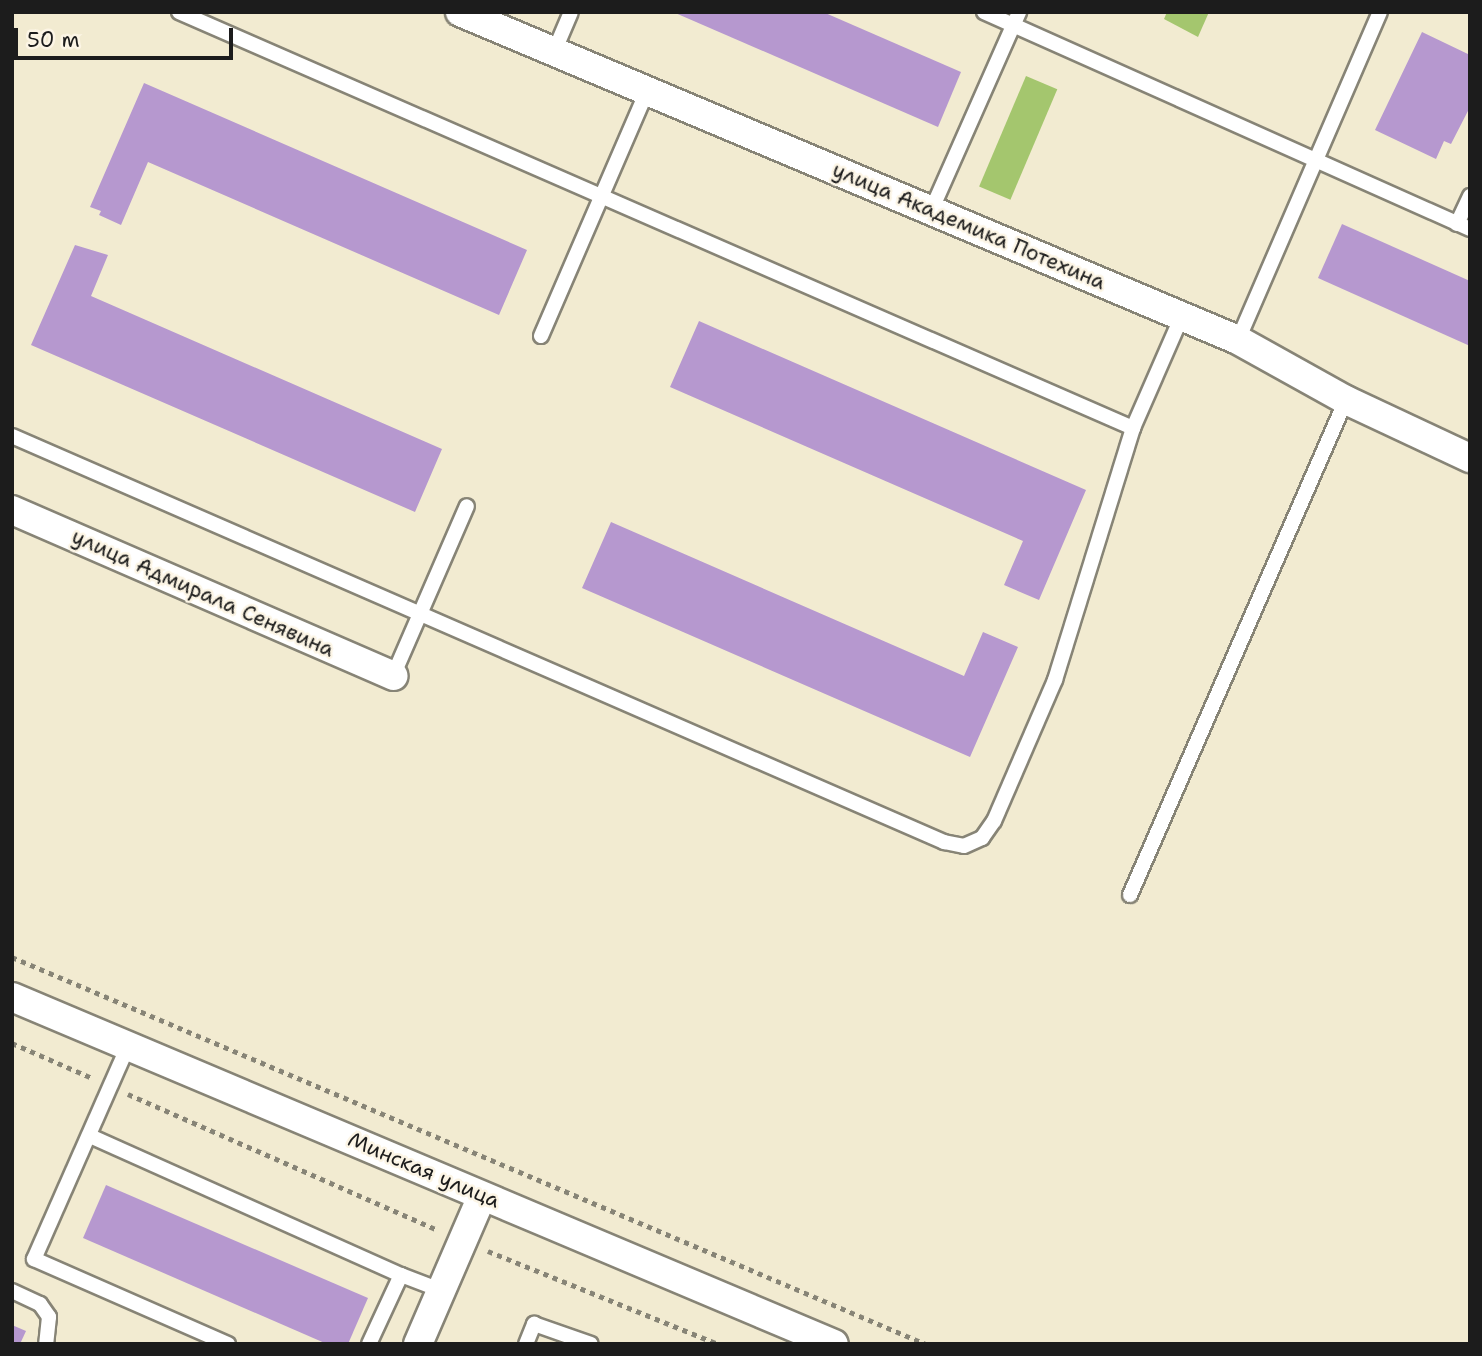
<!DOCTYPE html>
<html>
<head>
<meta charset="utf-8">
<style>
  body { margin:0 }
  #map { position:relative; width:1482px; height:1356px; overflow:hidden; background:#f2ebd1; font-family:"Shantell Sans",sans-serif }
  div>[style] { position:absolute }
  .green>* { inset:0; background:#a4c66e; transform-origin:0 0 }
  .building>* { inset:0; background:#b698cf }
  .path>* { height:4.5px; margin-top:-2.25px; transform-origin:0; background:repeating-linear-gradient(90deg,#878476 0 5px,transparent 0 10px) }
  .roads { filter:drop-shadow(2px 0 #878476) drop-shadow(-2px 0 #878476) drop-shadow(0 2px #878476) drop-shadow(0 -2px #878476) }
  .lane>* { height:14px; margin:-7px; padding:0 7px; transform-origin:7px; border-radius:7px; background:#fff }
  .street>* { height:28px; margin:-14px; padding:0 14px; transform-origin:14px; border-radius:14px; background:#fff }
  span { translate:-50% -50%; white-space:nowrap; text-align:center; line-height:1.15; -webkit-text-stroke:5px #fcf5e5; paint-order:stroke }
  .street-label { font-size:21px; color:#1c1c1c }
  .frame { position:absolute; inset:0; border:14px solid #1c1c1c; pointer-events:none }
  .scale { position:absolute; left:14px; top:28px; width:219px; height:32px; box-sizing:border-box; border:4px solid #1c1c1c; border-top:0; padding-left:9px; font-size:21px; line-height:24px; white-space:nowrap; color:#1c1c1c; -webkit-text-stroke:5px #fcf5e5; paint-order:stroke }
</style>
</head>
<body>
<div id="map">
  <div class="green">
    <i style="clip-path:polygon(1167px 12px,1209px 12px,1198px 37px,1164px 19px)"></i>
    <i style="left:1026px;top:76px;width:34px;height:120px;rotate:23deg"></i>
  </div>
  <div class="building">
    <i style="clip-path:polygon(673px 12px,823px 12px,961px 72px,938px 127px)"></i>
    <i style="clip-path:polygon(1422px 32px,1470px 55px,1470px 107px,1451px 144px,1444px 141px,1436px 159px,1375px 130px)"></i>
    <i style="clip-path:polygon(144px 83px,527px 250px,499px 315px,148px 162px,121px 225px,99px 215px,101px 211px,90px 207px)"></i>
    <i style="clip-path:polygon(1342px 224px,1470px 281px,1470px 346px,1318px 278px)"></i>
    <i style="clip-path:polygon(75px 245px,108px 255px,91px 296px,442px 449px,415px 512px,31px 345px)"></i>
    <i style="clip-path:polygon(699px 321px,1086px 490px,1039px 600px,1004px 585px,1023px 541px,670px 387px)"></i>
    <i style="clip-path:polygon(611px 522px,964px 676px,983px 632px,1018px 647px,970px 757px,582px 588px)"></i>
    <i style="clip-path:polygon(106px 1185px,368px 1298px,348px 1344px,327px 1344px,83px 1238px)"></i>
    <i style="clip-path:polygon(12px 1325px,26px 1331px,20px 1344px,12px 1344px)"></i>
  </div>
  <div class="path">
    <i style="left:12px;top:957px;width:993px;rotate:22.95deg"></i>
    <i style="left:12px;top:1043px;width:87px;rotate:23.6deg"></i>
    <i style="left:128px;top:1094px;width:339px;rotate:23.7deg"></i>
    <i style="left:488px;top:1251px;width:248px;rotate:22deg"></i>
  </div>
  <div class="roads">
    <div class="lane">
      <i style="left:179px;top:12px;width:1041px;rotate:23.56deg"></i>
      <i style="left:984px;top:12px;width:532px;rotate:24.06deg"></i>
      <i style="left:554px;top:52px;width:43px;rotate:-67deg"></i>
      <i style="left:931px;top:211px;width:218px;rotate:-66.1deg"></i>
      <i style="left:1457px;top:224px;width:31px;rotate:-65deg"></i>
      <i style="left:541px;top:336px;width:267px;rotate:-66.6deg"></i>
      <i style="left:1238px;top:340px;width:357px;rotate:-66.6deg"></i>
      <i style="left:12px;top:436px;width:1017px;rotate:23.54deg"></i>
      <i style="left:944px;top:842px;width:20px;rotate:11deg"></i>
      <i style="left:964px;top:846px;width:20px;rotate:-24deg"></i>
      <i style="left:982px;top:838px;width:21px;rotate:-55deg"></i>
      <i style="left:994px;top:821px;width:154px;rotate:-66.6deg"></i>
      <i style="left:1055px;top:680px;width:264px;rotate:-72.8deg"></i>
      <i style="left:1133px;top:428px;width:122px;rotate:-66.4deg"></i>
      <i style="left:393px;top:676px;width:185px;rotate:-66.5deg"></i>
      <i style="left:1130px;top:895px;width:540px;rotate:-66.43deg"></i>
      <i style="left:128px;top:1046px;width:233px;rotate:113.8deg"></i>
      <i style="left:34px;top:1259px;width:212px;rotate:23.7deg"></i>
      <i style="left:90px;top:1136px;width:341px;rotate:24.1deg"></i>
      <i style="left:12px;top:1291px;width:31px;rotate:25deg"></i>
      <i style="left:40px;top:1304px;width:16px;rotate:55deg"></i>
      <i style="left:49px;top:1317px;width:27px;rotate:96deg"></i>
      <i style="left:369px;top:1344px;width:76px;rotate:-65.1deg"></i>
      <i style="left:401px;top:1275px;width:42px;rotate:21deg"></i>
      <i style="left:526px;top:1344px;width:22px;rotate:-68deg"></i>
      <i style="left:534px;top:1324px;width:60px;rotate:19.3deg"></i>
    </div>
    <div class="street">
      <i style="left:460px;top:12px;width:844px;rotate:22.86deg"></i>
      <i style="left:1238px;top:340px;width:124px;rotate:29.1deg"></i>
      <i style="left:1346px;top:400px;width:137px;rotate:25.1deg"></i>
      <i style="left:12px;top:510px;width:416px;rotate:23.5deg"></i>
      <i style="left:12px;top:997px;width:892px;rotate:22.89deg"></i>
      <i style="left:418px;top:1344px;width:161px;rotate:-66.6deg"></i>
    </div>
  </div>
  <div class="street-label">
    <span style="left:969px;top:226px;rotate:23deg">улица Академика Потехина</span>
    <span style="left:203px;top:593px;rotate:24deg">улица Адмирала Сенявина</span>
    <span style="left:424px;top:1170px;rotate:23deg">Минская улица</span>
  </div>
  <div class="frame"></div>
  <div class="scale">50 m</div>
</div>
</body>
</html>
